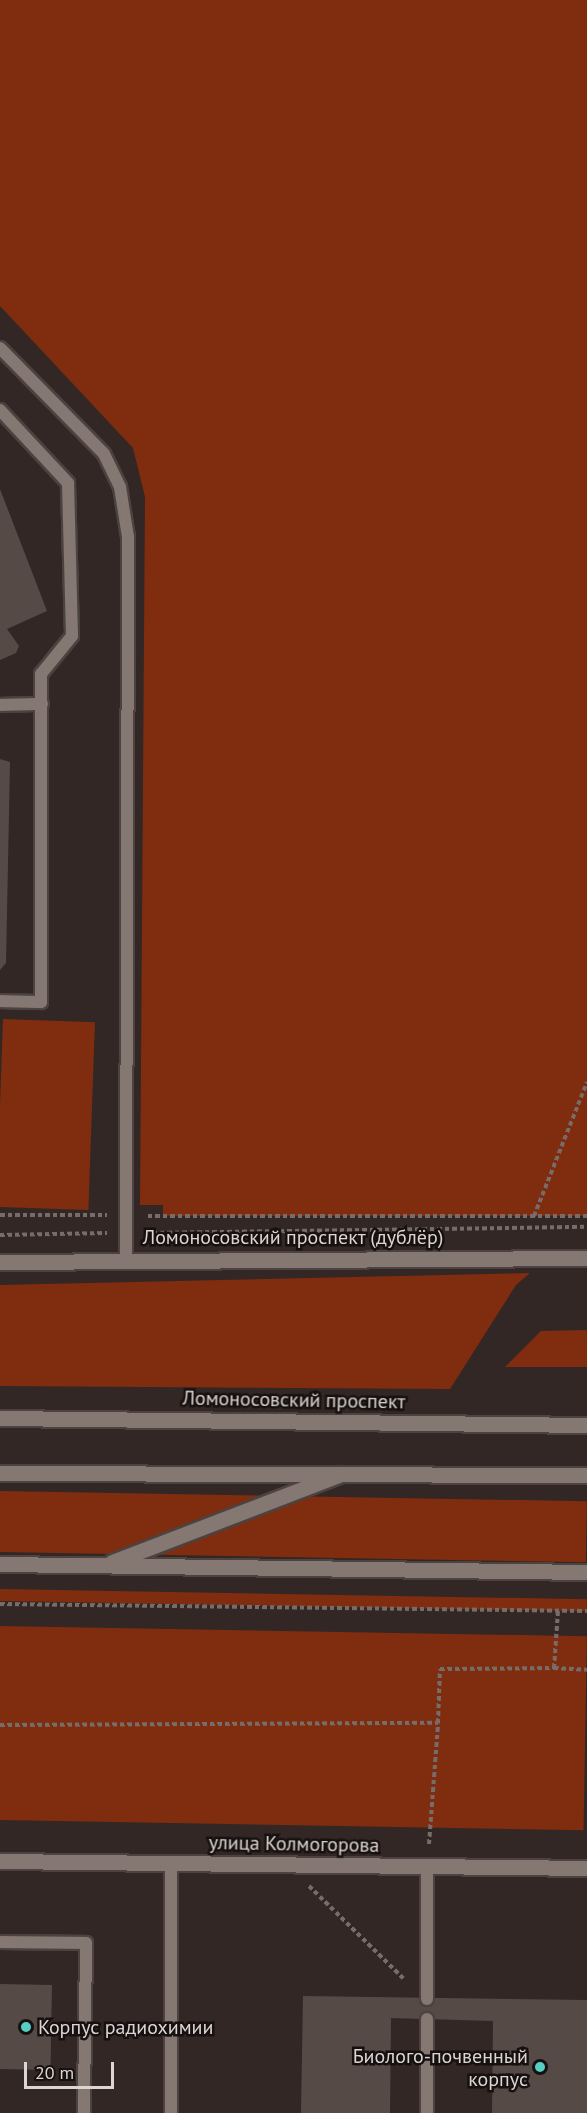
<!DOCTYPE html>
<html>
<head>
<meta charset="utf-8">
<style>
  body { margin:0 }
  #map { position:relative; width:587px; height:2113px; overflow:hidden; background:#322724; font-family:"PT Sans",sans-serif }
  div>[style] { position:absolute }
  .green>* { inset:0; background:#802c0f; transform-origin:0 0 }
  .building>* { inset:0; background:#564a46; transform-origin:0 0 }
  .path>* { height:4px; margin-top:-2px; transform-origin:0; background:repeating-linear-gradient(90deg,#766c69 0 4.5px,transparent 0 7.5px) }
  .roads { filter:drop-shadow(2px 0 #4c4340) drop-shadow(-2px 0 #4c4340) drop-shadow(0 2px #4c4340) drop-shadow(0 -2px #4c4340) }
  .service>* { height:12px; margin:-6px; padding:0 6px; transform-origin:6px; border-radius:6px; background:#857873 }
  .minor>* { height:15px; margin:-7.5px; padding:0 7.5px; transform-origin:7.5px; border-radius:7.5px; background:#857873 }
  .tertiary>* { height:15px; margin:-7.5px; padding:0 7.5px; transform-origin:7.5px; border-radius:7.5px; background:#857873 }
  .secondary>* { height:15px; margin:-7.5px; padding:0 7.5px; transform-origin:7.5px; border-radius:7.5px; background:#857873 }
  .dots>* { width:16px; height:16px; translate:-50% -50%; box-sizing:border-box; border:3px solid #161110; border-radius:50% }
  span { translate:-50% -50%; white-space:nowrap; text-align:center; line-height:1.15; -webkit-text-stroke:5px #161110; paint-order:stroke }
  .street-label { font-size:20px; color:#dcd5d2 }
  .poi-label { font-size:20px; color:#dcd5d2 }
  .left { translate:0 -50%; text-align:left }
  .right { translate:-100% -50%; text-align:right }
  .scale { position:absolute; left:24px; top:2062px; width:90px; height:27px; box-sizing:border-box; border:3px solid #dcd5d2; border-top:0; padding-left:8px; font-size:18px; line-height:21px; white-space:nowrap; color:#dcd5d2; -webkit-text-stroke:4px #161110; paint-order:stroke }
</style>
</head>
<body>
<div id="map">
  <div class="green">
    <i style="clip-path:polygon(0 0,587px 0,587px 1216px,163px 1216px,163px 1205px,140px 1205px,145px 497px,133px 448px,0 306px)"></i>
    <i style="left:3px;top:1019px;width:92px;height:188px;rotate:2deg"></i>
    <i style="clip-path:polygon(530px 1273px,516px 1285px,450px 1389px,0 1386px,0 1285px)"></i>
    <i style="clip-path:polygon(587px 1330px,587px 1367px,505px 1367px,541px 1331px)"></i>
    <i style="left:0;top:1491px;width:587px;height:61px;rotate:1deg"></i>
    <i style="left:0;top:1589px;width:587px;height:12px;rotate:1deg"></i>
    <i style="left:0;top:1626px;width:587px;height:194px;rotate:1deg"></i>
  </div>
  <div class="building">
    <i style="clip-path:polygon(0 489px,47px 611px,7px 629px,19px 646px,16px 653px,0 660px)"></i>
    <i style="clip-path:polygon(0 759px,10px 762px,6px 963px,0 970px)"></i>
    <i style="left:0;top:1984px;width:52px;height:85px;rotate:1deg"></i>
    <i style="clip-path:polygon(303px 1996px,587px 2000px,587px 2113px,492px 2113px,493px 2021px,391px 2018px,390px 2113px,301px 2113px)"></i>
  </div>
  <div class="path">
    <i style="left:0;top:1215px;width:107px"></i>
    <i style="left:148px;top:1216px;width:439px"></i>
    <i style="left:534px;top:1216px;width:144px;rotate:-68.4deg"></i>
    <i style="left:145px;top:1233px;width:442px;rotate:-0.8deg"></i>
    <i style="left:0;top:1235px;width:107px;rotate:-1.1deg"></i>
    <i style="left:0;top:1604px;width:587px;rotate:0.68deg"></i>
    <i style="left:554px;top:1668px;width:33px;rotate:3deg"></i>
    <i style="left:0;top:1725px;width:438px;rotate:-0.3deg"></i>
    <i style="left:438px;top:1723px;width:54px;rotate:-87.9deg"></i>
    <i style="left:440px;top:1669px;width:114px;rotate:-0.5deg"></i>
    <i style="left:554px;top:1668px;width:57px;rotate:-86deg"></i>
    <i style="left:429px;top:1844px;width:121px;rotate:-85.7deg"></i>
    <i style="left:309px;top:1886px;width:134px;rotate:44.4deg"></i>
  </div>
  <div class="roads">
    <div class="service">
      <i style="left:0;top:348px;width:148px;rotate:45.5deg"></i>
      <i style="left:104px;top:454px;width:37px;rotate:64deg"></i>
      <i style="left:120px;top:487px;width:51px;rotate:80.9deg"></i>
      <i style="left:128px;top:537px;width:721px;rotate:90.16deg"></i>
      <i style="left:0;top:410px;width:100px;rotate:47deg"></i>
      <i style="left:68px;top:483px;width:153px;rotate:88.5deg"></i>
      <i style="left:72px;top:636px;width:49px;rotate:129.2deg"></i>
      <i style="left:41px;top:674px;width:328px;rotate:90deg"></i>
      <i style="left:41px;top:1002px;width:41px;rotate:-178.6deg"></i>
      <i style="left:0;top:705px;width:42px;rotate:-1.4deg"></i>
      <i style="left:171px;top:1863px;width:250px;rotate:90deg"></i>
      <i style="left:427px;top:1866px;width:133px;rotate:90deg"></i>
      <i style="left:0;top:1942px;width:86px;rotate:0.7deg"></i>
      <i style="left:86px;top:1943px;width:170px;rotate:90.7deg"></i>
      <i style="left:427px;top:2019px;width:94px;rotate:90deg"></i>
    </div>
    <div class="minor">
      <i style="left:0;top:1861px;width:587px;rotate:0.68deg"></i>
    </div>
    <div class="tertiary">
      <i style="left:0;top:1262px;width:587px;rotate:-0.39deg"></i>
      <i style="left:112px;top:1562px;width:245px;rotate:-21deg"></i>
      <i style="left:0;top:1564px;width:587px;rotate:0.78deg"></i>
    </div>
    <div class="secondary">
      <i style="left:0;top:1418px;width:587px;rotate:0.68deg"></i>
      <i style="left:0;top:1473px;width:587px;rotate:0.2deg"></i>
    </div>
  </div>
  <div class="dots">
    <i style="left:26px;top:2027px;background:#56cec4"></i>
    <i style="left:540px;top:2067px;background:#56cec4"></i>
  </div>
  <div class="street-label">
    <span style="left:293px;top:1237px">Ломоносовский проспект (дублёр)</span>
    <span style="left:294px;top:1400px;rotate:1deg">Ломоносовский проспект</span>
    <span style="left:294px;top:1844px;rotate:1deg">улица Колмогорова</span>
  </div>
  <div class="poi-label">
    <span class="left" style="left:38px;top:2027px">Корпус радиохимии</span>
    <span class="right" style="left:528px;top:2068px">Биолого-почвенный<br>корпус</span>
  </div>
  <div class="scale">20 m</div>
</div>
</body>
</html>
